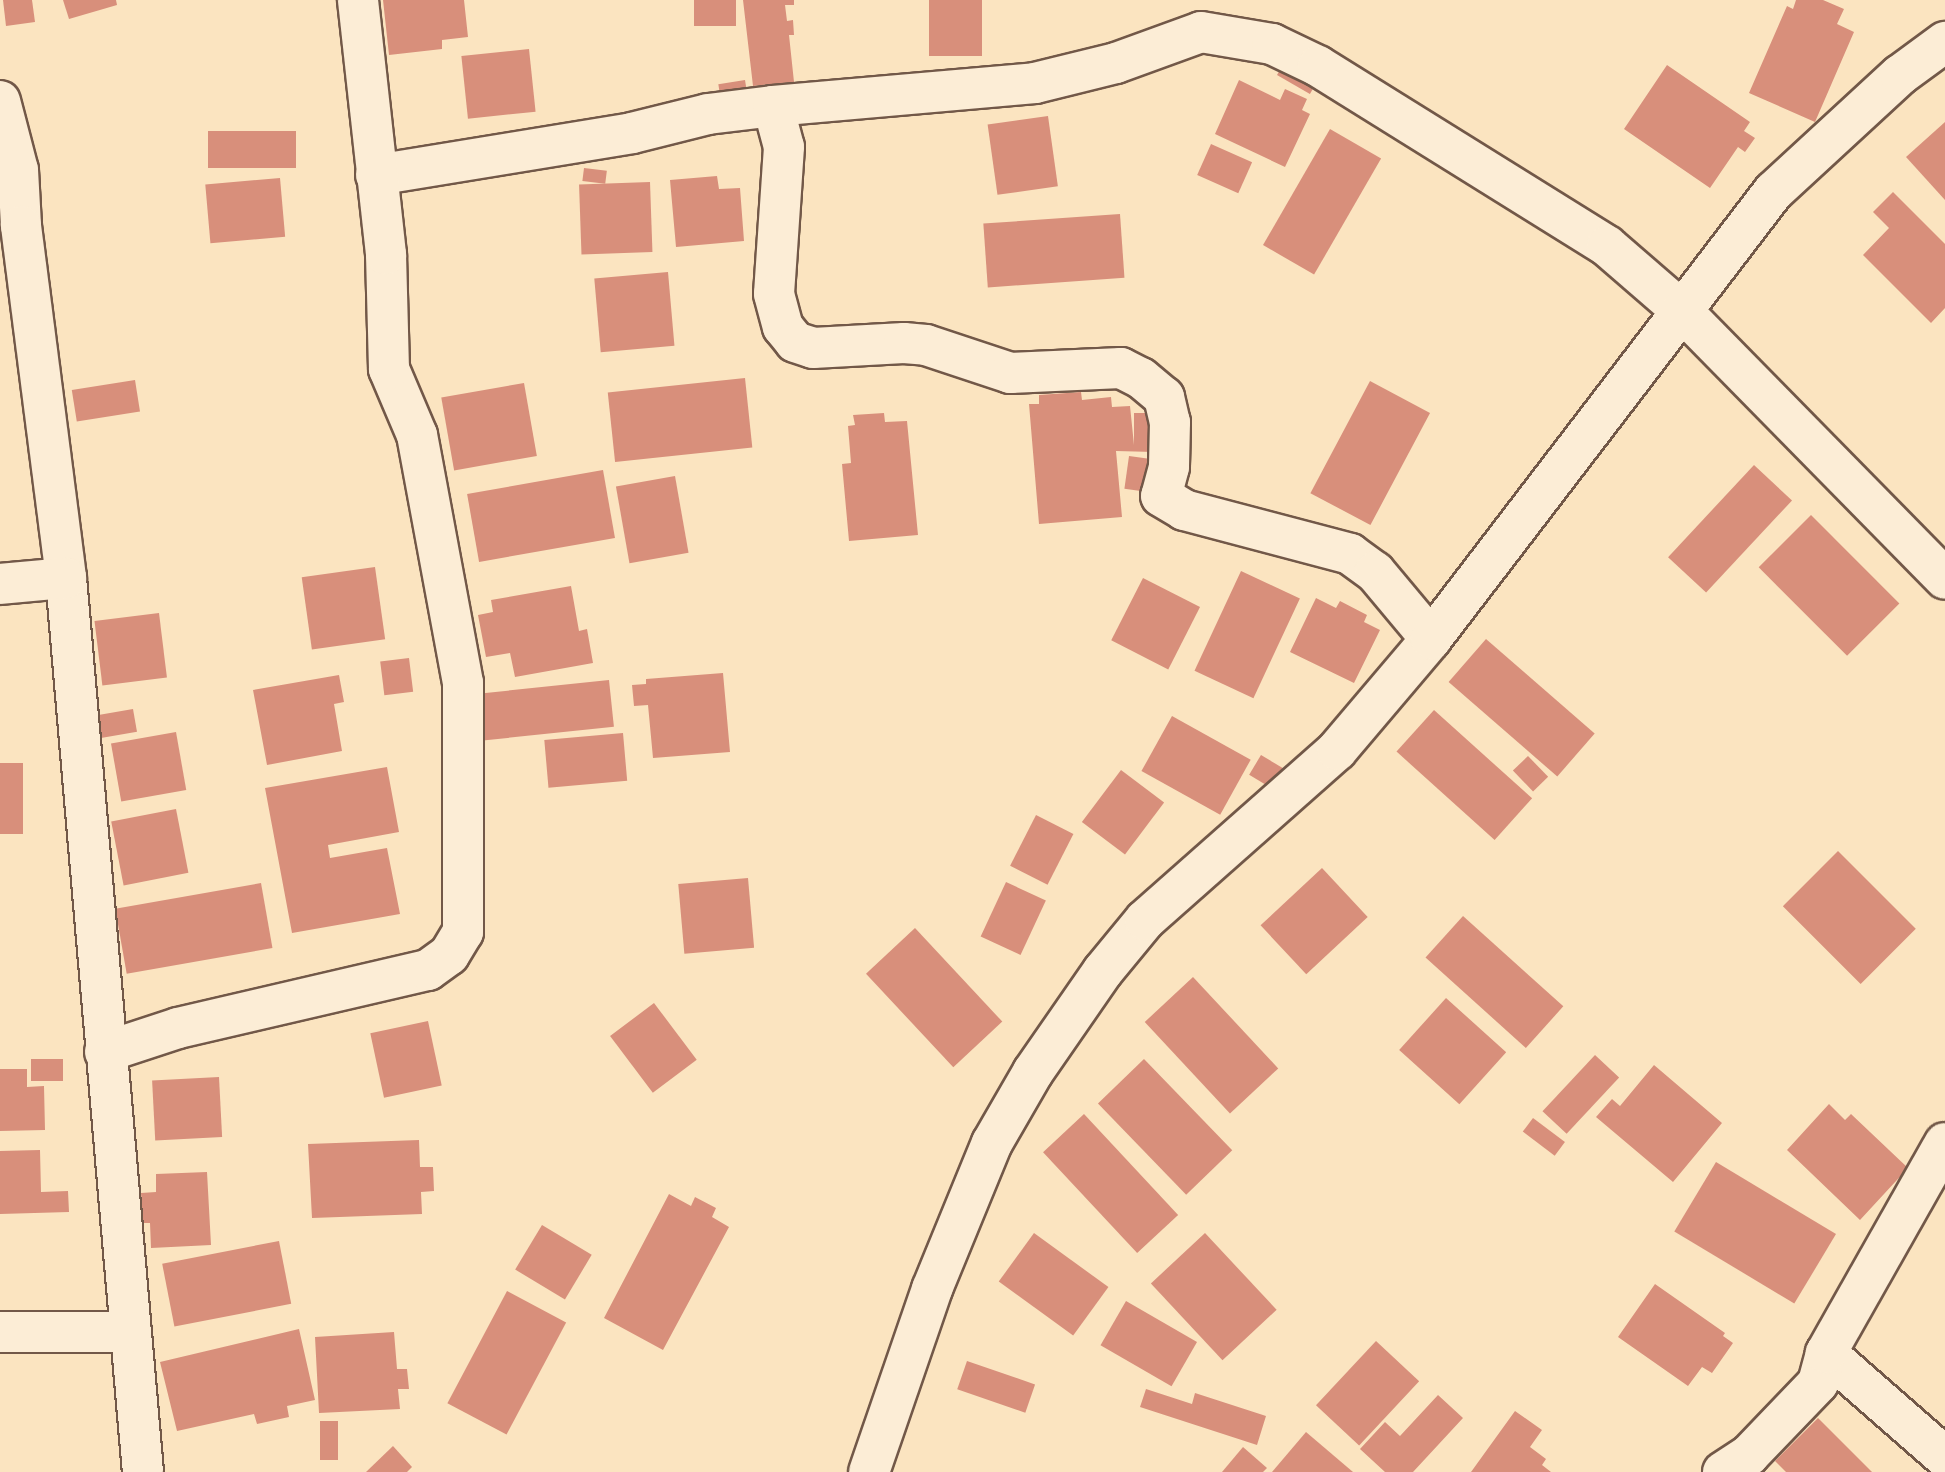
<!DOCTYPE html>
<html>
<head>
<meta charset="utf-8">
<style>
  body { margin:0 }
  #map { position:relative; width:1945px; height:1472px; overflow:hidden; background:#fbe4c0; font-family:"IM FELL French Canon",serif }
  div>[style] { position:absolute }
  .building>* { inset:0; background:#d88f7b; transform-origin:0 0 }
  .roads { filter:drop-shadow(2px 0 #725848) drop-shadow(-2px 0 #725848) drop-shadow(0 2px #725848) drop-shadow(0 -2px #725848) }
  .minor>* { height:40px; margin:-20px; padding:0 20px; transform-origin:20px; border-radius:20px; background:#fcedd6 }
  span { translate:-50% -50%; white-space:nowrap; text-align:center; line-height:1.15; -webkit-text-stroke:7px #fcedd6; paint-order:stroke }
</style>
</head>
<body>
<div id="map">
  <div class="building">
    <i style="clip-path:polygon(3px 0,32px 0,35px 22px,6px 26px)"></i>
    <i style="clip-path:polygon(63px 0,116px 0,117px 5px,69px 19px)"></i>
    <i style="clip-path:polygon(383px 0,464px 0,468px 37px,442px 40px,442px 49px,389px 55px)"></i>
    <i style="left:694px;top:0;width:42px;height:26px"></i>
    <i style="clip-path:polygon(743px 0,794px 0,794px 5px,785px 5px,787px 21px,793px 20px,794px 35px,789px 35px,794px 82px,753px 86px)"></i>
    <i style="left:929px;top:0;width:53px;height:56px"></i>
    <i style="clip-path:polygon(1796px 0,1823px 0,1844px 9px,1837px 24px,1854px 32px,1815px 122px,1749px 93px,1787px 6px,1793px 9px)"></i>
    <i style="left:529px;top:49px;width:63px;height:68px;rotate:84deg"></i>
    <i style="left:1288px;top:56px;width:38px;height:22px;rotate:30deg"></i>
    <i style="clip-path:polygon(1667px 65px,1750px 122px,1744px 131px,1755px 138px,1745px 152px,1738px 147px,1710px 188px,1624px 129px)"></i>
    <i style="left:745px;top:80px;width:25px;height:27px;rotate:81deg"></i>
    <i style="clip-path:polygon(1239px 80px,1280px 100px,1285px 89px,1307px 99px,1302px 110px,1310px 114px,1285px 167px,1215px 134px)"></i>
    <i style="left:1048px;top:116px;width:71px;height:61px;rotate:82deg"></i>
    <i style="clip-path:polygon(1945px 122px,1945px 200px,1906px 157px)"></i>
    <i style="left:1330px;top:129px;width:59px;height:134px;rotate:30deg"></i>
    <i style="left:208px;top:131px;width:88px;height:37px"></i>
    <i style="left:1211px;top:144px;width:45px;height:34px;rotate:24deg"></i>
    <i style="left:584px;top:168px;width:23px;height:13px;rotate:7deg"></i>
    <i style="clip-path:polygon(717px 176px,719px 189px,740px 188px,744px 241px,676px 247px,670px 180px)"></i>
    <i style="left:280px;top:178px;width:59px;height:75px;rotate:85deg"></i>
    <i style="left:650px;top:182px;width:70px;height:71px;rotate:88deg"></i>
    <i style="clip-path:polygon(1893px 192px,1945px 244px,1945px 308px,1931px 323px,1863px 255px,1889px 228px,1873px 212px)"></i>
    <i style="left:1120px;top:214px;width:64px;height:137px;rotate:86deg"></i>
    <i style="left:668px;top:272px;width:74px;height:74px;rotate:85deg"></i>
    <i style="left:745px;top:378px;width:70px;height:138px;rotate:84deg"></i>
    <i style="left:135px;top:380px;width:32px;height:64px;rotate:81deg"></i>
    <i style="left:1370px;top:381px;width:68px;height:127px;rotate:28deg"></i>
    <i style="left:524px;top:383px;width:74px;height:84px;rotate:80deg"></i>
    <i style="clip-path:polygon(1081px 392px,1082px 400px,1111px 397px,1112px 407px,1130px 406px,1134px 445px,1134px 413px,1153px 413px,1154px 452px,1116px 451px,1122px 517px,1039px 524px,1029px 404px,1039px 404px,1039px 395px)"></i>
    <i style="clip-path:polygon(884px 413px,885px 422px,907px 421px,918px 535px,849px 541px,842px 464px,851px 463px,848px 426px,855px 425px,853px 415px)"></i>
    <i style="left:1129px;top:456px;width:22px;height:33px;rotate:8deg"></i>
    <i style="left:1754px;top:465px;width:52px;height:126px;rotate:43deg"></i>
    <i style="left:603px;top:470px;width:69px;height:138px;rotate:80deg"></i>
    <i style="left:675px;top:476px;width:78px;height:60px;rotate:80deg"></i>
    <i style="left:1811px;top:515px;width:125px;height:74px;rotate:45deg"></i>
    <i style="left:375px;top:567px;width:73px;height:74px;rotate:82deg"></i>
    <i style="left:1241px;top:571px;width:65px;height:110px;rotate:25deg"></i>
    <i style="left:1143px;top:578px;width:64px;height:70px;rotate:27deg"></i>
    <i style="clip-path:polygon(571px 586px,579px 631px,587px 629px,593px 663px,515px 677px,510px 653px,486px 657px,478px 615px,493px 612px,491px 600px)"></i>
    <i style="clip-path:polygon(1316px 598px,1336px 608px,1340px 601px,1367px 615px,1364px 622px,1380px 630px,1354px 683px,1290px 652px)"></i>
    <i style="left:159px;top:613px;width:65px;height:65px;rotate:83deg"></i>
    <i style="left:1486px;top:639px;width:144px;height:57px;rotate:41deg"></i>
    <i style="left:409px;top:658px;width:34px;height:29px;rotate:83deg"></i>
    <i style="clip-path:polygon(723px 673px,730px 752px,653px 758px,648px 705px,634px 706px,632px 685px,646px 684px,646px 679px)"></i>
    <i style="clip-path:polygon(339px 675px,344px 702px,334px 704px,342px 751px,267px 765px,253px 690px)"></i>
    <i style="left:609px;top:680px;width:47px;height:139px;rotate:84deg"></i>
    <i style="left:133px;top:709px;width:23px;height:38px;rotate:80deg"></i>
    <i style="left:1434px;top:710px;width:132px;height:56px;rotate:42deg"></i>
    <i style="left:1172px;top:716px;width:90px;height:63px;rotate:29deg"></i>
    <i style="left:176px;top:732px;width:59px;height:66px;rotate:80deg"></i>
    <i style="left:623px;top:733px;width:48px;height:79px;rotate:85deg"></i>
    <i style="left:1261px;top:755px;width:35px;height:23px;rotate:31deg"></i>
    <i style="left:1528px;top:756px;width:29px;height:21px;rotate:46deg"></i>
    <i style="left:0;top:763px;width:23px;height:71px"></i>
    <i style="clip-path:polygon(387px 767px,399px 832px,328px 845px,330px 858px,387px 848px,400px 914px,292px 933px,265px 788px)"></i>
    <i style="left:1121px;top:770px;width:54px;height:65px;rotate:37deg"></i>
    <i style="left:176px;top:809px;width:65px;height:66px;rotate:79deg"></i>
    <i style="left:1036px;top:815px;width:42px;height:57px;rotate:27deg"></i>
    <i style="left:1838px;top:851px;width:110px;height:78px;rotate:45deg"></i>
    <i style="left:1322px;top:868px;width:67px;height:84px;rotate:47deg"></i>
    <i style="left:748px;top:878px;width:70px;height:70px;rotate:85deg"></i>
    <i style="left:1006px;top:882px;width:44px;height:60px;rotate:25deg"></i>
    <i style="left:261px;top:883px;width:66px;height:148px;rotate:80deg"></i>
    <i style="left:1463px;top:916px;width:135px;height:56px;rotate:42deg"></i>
    <i style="left:915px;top:928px;width:128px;height:67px;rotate:47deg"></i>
    <i style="left:1193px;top:977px;width:125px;height:66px;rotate:47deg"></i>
    <i style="left:1446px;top:998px;width:81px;height:70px;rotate:42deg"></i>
    <i style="left:654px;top:1003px;width:71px;height:55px;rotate:53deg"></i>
    <i style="left:428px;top:1021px;width:66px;height:59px;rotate:78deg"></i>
    <i style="left:1595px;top:1055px;width:33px;height:77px;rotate:43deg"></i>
    <i style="left:31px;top:1059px;width:32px;height:22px"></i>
    <i style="left:1144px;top:1059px;width:127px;height:64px;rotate:46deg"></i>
    <i style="clip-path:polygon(1654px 1065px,1722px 1123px,1673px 1182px,1596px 1117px,1612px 1099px,1620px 1106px)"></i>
    <i style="clip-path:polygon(0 1069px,27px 1069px,27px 1087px,44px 1086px,45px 1130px,0 1131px)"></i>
    <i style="left:219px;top:1077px;width:60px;height:67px;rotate:87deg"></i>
    <i style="clip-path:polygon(1829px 1104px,1845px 1120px,1851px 1114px,1908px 1168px,1860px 1220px,1787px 1150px)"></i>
    <i style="left:1084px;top:1114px;width:138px;height:56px;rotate:47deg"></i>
    <i style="left:1533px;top:1118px;width:40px;height:17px;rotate:37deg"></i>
    <i style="clip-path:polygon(419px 1140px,420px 1167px,433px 1167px,434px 1191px,421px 1192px,422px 1214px,312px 1218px,308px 1144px)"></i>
    <i style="clip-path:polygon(40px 1150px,41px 1192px,68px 1191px,69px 1212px,0 1214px,0 1151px)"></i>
    <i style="left:1716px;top:1162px;width:140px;height:81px;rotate:31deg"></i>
    <i style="clip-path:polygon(207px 1172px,211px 1245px,151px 1248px,150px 1223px,143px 1223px,141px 1193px,156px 1192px,156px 1174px)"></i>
    <i style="clip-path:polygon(669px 1194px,691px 1206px,695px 1197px,716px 1208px,712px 1217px,729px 1227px,663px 1350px,604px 1318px)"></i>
    <i style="left:542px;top:1225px;width:58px;height:52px;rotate:31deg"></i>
    <i style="left:1034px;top:1233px;width:92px;height:60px;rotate:36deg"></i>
    <i style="left:1205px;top:1233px;width:105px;height:74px;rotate:47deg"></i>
    <i style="left:279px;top:1241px;width:64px;height:119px;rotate:79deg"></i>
    <i style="clip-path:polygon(1655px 1284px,1725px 1333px,1723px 1336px,1733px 1343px,1712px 1373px,1702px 1367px,1688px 1386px,1618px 1337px)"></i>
    <i style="left:507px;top:1291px;width:67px;height:127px;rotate:28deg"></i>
    <i style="left:1126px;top:1301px;width:82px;height:51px;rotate:30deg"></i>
    <i style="clip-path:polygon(299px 1329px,315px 1400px,287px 1406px,289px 1417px,257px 1424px,254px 1414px,177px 1431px,160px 1362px)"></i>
    <i style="clip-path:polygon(394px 1332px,397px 1369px,407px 1369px,409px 1389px,398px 1389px,400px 1409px,319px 1413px,315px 1337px)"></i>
    <i style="left:1376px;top:1341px;width:59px;height:88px;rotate:43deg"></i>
    <i style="left:967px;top:1361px;width:72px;height:30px;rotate:19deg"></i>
    <i style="clip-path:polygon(1146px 1389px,1192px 1404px,1195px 1393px,1266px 1416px,1257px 1445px,1140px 1407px)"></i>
    <i style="clip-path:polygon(1438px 1395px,1463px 1418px,1413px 1472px,1385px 1472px,1360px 1449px,1385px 1422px,1400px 1436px)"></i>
    <i style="clip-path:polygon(1515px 1411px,1542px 1430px,1530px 1447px,1546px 1459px,1542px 1465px,1551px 1472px,1471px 1472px)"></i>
    <i style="clip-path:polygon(1818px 1418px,1872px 1472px,1786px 1472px,1775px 1461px)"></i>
    <i style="left:320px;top:1421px;width:18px;height:39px"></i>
    <i style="clip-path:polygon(1306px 1432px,1353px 1472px,1272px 1472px)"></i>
    <i style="clip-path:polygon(393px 1446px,412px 1467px,407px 1472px,366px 1472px)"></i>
    <i style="clip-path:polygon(1243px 1447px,1267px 1468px,1263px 1472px,1222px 1472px)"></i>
  </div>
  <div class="roads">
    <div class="minor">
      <i style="left:0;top:101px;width:71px;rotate:75.4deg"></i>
      <i style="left:18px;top:170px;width:56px;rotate:86.9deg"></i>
      <i style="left:21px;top:226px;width:355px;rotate:82.7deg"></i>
      <i style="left:66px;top:578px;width:897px;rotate:85.08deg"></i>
      <i style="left:773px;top:106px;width:263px;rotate:-5deg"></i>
      <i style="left:1035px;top:83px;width:83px;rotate:-13.9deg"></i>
      <i style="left:1116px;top:63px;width:90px;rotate:-20deg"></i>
      <i style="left:1201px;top:32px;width:72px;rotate:9.6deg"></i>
      <i style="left:1272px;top:44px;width:51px;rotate:25.6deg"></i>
      <i style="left:1318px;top:66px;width:340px;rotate:31.9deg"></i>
      <i style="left:1607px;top:246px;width:99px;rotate:40.9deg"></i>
      <i style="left:1682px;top:311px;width:375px;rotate:45.5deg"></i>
      <i style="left:376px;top:175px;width:259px;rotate:-9.3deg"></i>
      <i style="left:632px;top:133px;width:78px;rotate:-14deg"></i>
      <i style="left:708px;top:114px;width:65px;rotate:-7deg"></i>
      <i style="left:773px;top:106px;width:42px;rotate:75deg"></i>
      <i style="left:784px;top:147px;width:147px;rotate:93.9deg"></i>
      <i style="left:774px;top:294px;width:34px;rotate:75deg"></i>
      <i style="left:783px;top:327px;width:19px;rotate:51deg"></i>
      <i style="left:795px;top:342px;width:19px;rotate:18deg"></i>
      <i style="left:813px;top:348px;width:91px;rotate:-3.1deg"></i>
      <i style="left:904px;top:343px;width:22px;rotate:5deg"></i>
      <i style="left:926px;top:345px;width:89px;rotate:18.4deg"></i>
      <i style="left:1010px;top:373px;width:111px;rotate:-2.6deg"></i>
      <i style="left:1121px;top:368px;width:22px;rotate:27deg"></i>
      <i style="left:1141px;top:378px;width:30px;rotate:40deg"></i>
      <i style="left:1164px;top:397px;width:26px;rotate:77deg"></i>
      <i style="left:1170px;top:422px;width:45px;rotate:91.3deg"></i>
      <i style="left:1169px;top:467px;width:30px;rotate:105deg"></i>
      <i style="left:1161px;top:496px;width:27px;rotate:31deg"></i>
      <i style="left:1184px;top:510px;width:172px;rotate:14.8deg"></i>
      <i style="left:1350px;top:554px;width:31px;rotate:36deg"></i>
      <i style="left:1375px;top:572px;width:87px;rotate:50.1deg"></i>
      <i style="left:0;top:584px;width:66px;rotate:-5.2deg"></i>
      <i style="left:105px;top:1052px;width:77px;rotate:-18.2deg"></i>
      <i style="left:178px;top:1028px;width:257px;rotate:-13.1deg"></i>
      <i style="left:428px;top:970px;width:26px;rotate:-36deg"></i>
      <i style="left:449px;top:955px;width:27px;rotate:-59deg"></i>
      <i style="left:463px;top:932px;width:249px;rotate:-90deg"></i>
      <i style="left:463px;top:683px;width:252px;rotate:-100.5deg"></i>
      <i style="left:417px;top:435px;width:72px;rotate:-113deg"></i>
      <i style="left:389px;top:369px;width:115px;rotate:-91.5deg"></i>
      <i style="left:386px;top:254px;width:256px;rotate:-96.3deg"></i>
      <i style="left:0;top:1332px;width:131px"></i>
      <i style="left:1826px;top:1353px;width:158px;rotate:41.2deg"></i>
      <i style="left:869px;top:1472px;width:194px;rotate:-71deg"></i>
      <i style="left:932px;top:1289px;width:158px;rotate:-67.7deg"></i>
      <i style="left:992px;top:1143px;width:82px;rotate:-60deg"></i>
      <i style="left:1033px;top:1072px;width:123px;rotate:-55.3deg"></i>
      <i style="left:1103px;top:971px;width:66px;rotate:-50.5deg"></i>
      <i style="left:1145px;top:920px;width:256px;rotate:-41.5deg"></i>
      <i style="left:1337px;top:750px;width:145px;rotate:-49.7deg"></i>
      <i style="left:1431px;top:639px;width:563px;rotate:-52.58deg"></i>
      <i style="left:1773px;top:192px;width:173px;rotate:-42.7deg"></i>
      <i style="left:1900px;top:75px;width:56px;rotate:-36.3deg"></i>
      <i style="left:1723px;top:1472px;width:31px;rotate:-33deg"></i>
      <i style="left:1749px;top:1455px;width:100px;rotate:-46.2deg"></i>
      <i style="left:1818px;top:1383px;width:31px;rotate:-75deg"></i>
      <i style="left:1826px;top:1353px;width:241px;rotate:-60.5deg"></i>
    </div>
  </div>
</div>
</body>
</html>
